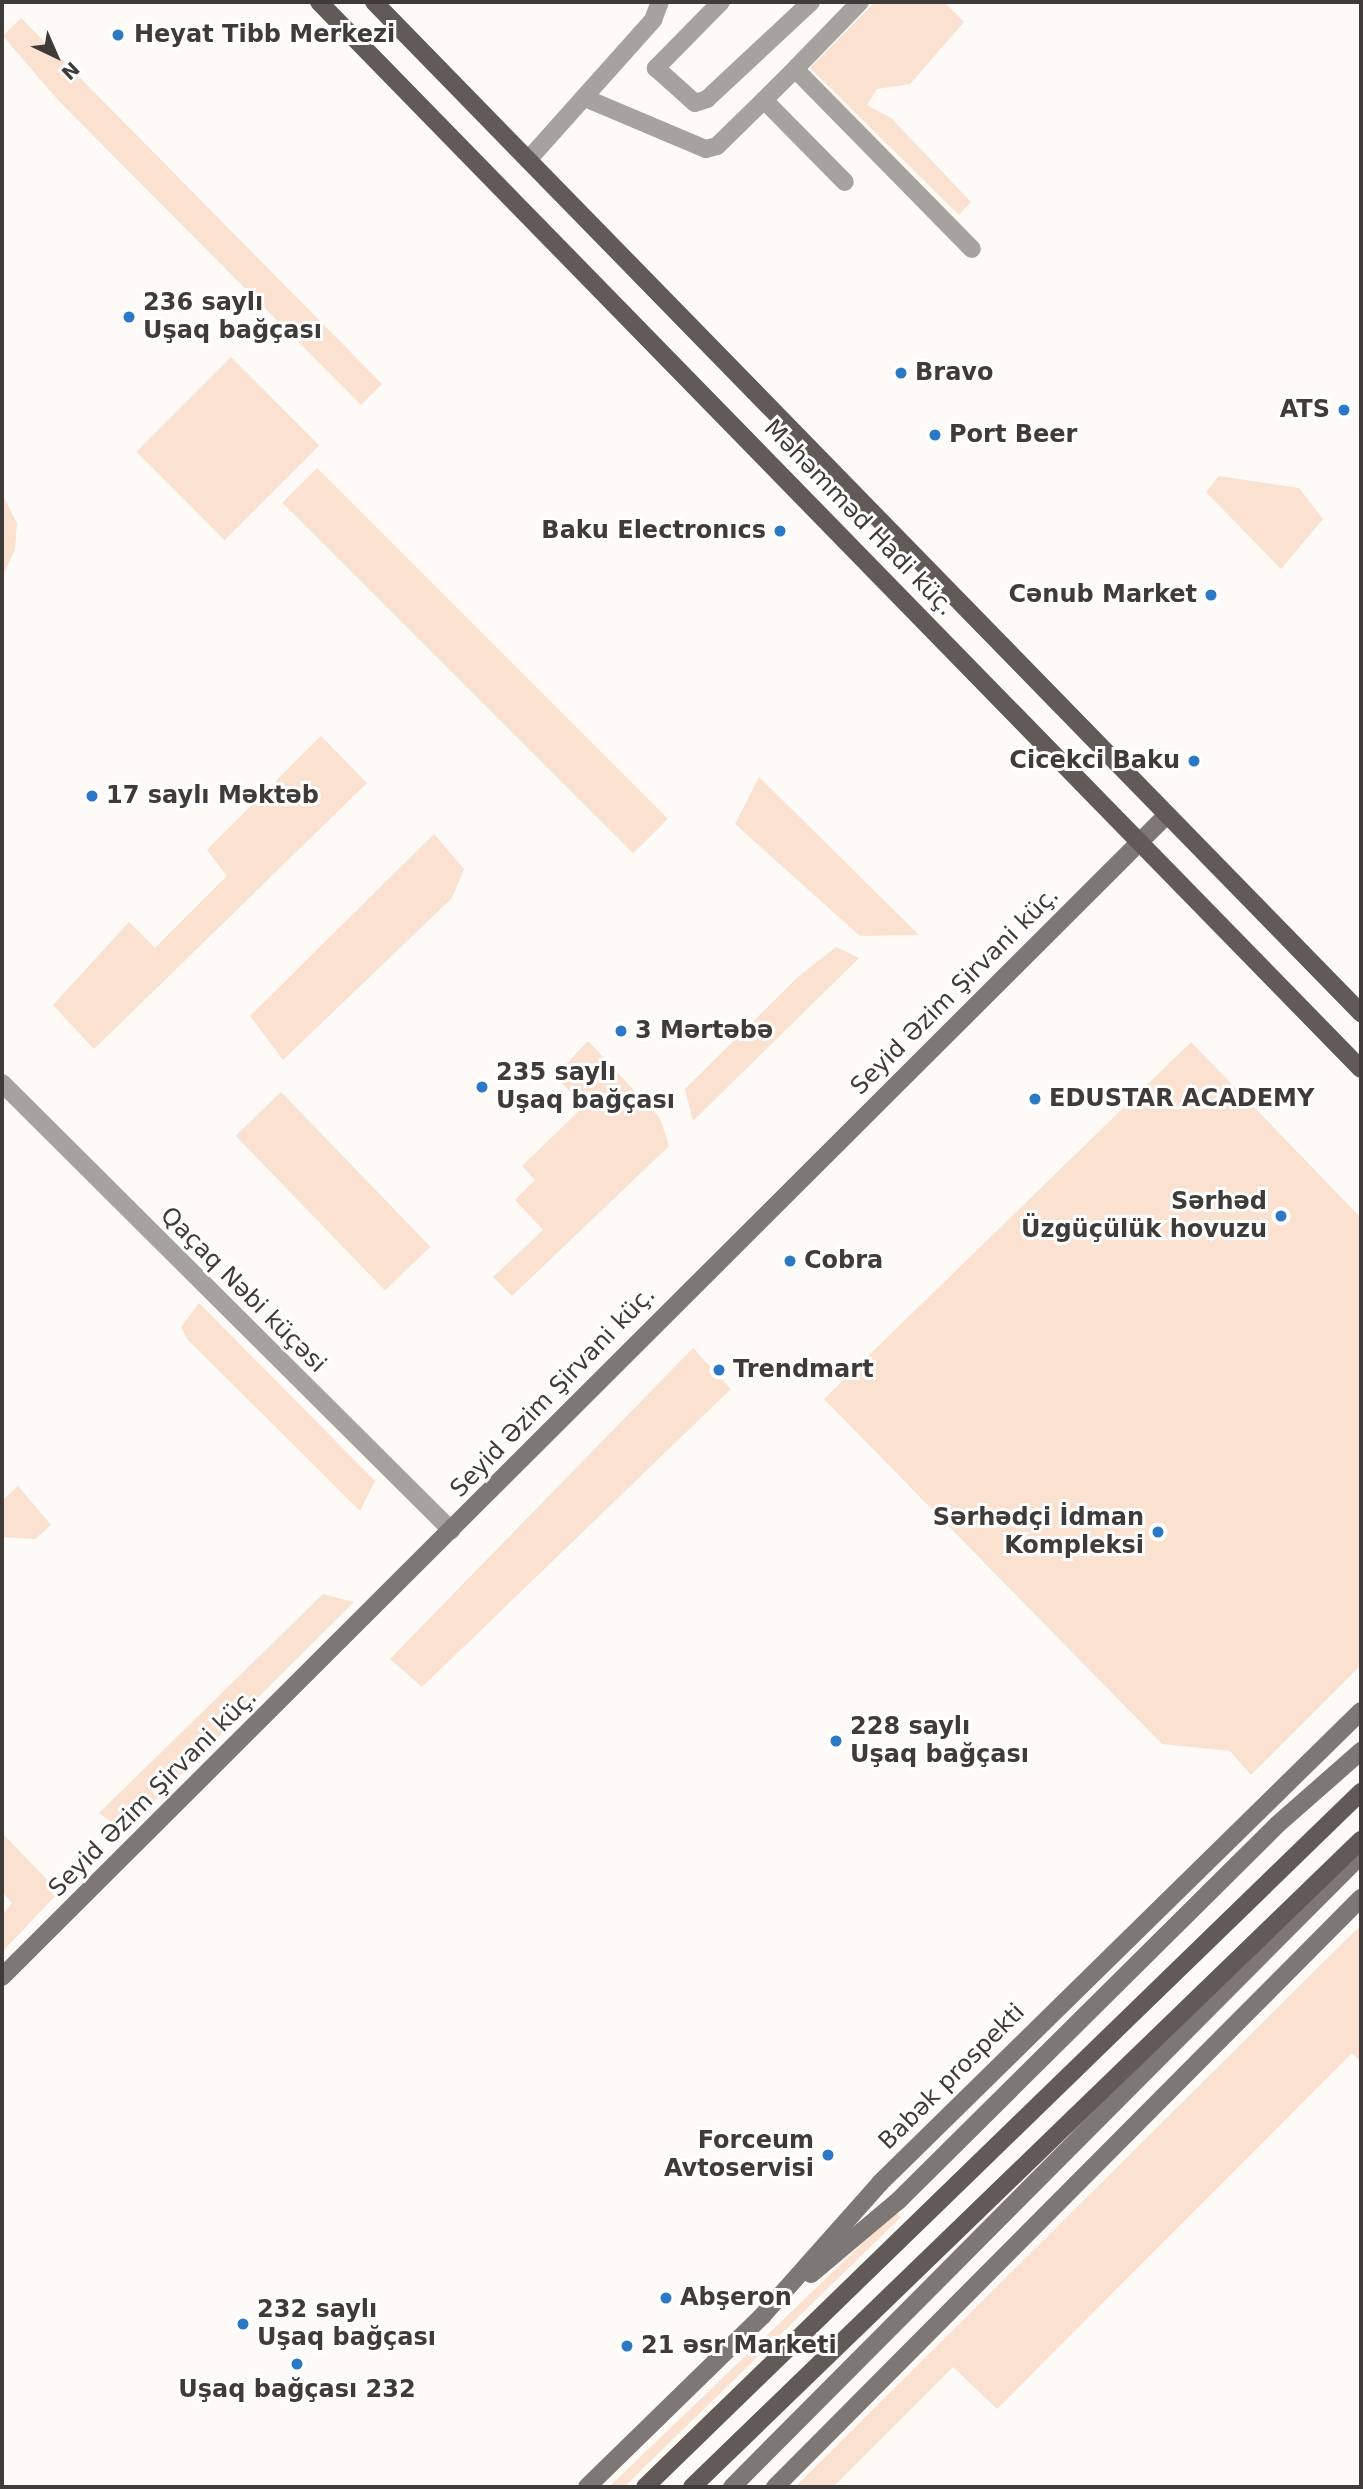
<!DOCTYPE html>
<html>
<head>
<meta charset="utf-8">
<style>
  body { margin:0 }
  #map { position:relative; width:1363px; height:2489px; overflow:hidden; background:#fefaf8; font-family:"DejaVu Sans",sans-serif }
  div>[style] { position:absolute }
  .green>* { inset:0; background:#fbe1cf; transform-origin:0 0 }
  .street>* { height:18px; margin:-9px; padding:0 9px; transform-origin:9px; border-radius:9px; background:#a6a2a0 }
  .secondary>* { height:18px; margin:-9px; padding:0 9px; transform-origin:9px; border-radius:9px; background:#7d7875 }
  .primary>* { height:18px; margin:-9px; padding:0 9px; transform-origin:9px; border-radius:9px; background:#615a56 }
  .dots>* { width:19px; height:19px; translate:-50% -50%; box-sizing:border-box; border:4px solid #fff; border-radius:50% }
  span { translate:-50% -50%; white-space:nowrap; text-align:center; line-height:1.15; -webkit-text-stroke:6px #fff; paint-order:stroke }
  .poi-label { font-size:24px; color:#3e3b38; font-weight:700 }
  .left { translate:0 -50%; text-align:left }
  .right { translate:-100% -50%; text-align:right }
  .street-label { font-size:24px; color:#3e3b38 }
  .frame { position:absolute; inset:0; border:4px solid #3e3b38; pointer-events:none }
  .north { position:absolute; left:21px; top:21px; width:70px; height:70px; -webkit-text-stroke:5px #fff; paint-order:stroke; rotate:136deg; font-size:19px; font-weight:700; line-height:28px; text-align:center; color:#3e3b38 }
  .north::after { content:''; display:block; margin:auto; width:24px; height:32px; background:#3e3b38; clip-path:polygon(50% 0,100% 100%,50% 72%,0 100%) }
</style>
</head>
<body>
<div id="map">
  <div class="green">
    <i style="clip-path:polygon(875px 2px,944px 2px,964px 22px,910px 84px,877px 89px,867px 105px,891px 118px,971px 202px,959px 215px,810px 68px)"></i>
    <i style="clip-path:polygon(21px 18px,382px 384px,361px 405px,58px 100px,3px 36px)"></i>
    <i style="left:231px;top:357px;width:125px;height:134px;rotate:45deg"></i>
    <i style="left:317px;top:468px;width:496px;height:49px;rotate:45deg"></i>
    <i style="clip-path:polygon(1219px 476px,1299px 488px,1323px 519px,1281px 569px,1206px 492px)"></i>
    <i style="clip-path:polygon(2px 494px,17px 523px,15px 550px,2px 577px)"></i>
    <i style="clip-path:polygon(321px 736px,367px 783px,94px 1049px,53px 1005px,129px 922px,155px 948px,227px 876px,207px 850px)"></i>
    <i style="clip-path:polygon(759px 777px,919px 935px,860px 936px,735px 824px)"></i>
    <i style="clip-path:polygon(434px 834px,464px 869px,452px 898px,283px 1060px,250px 1016px)"></i>
    <i style="clip-path:polygon(836px 947px,859px 958px,693px 1121px,685px 1089px,798px 977px)"></i>
    <i style="clip-path:polygon(588px 1041px,660px 1118px,669px 1146px,512px 1296px,493px 1277px,543px 1230px,515px 1200px,535px 1180px,522px 1166px,584px 1106px,555px 1076px)"></i>
    <i style="clip-path:polygon(1191px 1042px,1361px 1218px,1361px 1665px,1251px 1775px,1230px 1751px,1162px 1744px,824px 1399px)"></i>
    <i style="left:281px;top:1092px;width:215px;height:63px;rotate:46deg"></i>
    <i style="clip-path:polygon(199px 1303px,375px 1481px,360px 1511px,187px 1339px,181px 1327px)"></i>
    <i style="clip-path:polygon(693px 1348px,731px 1389px,422px 1687px,390px 1659px)"></i>
    <i style="clip-path:polygon(18px 1486px,51px 1525px,35px 1539px,2px 1537px,2px 1501px)"></i>
    <i style="clip-path:polygon(323px 1594px,354px 1602px,124px 1831px,99px 1813px)"></i>
    <i style="clip-path:polygon(2px 1833px,59px 1892px,2px 1952px,2px 1915px,12px 1903px,2px 1892px)"></i>
    <i style="clip-path:polygon(1361px 1925px,1361px 2061px,1352px 2053px,997px 2409px,953px 2367px,833px 2487px,795px 2487px)"></i>
    <i style="clip-path:polygon(895px 2212px,901px 2217px,624px 2487px,609px 2487px)"></i>
  </div>
  <div class="street">
    <i style="left:721px;top:2px;width:93px;rotate:134.6deg"></i>
    <i style="left:656px;top:68px;width:52px;rotate:41.9deg"></i>
    <i style="left:695px;top:103px;width:13px;rotate:-18deg"></i>
    <i style="left:707px;top:99px;width:142px;rotate:-43deg"></i>
    <i style="left:860px;top:2px;width:91px;rotate:134.1deg"></i>
    <i style="left:797px;top:67px;width:5px;rotate:79deg"></i>
    <i style="left:798px;top:72px;width:248px;rotate:45.5deg"></i>
    <i style="left:585px;top:98px;width:131px;rotate:22.9deg"></i>
    <i style="left:706px;top:149px;width:11px;rotate:-15deg"></i>
    <i style="left:717px;top:146px;width:66px;rotate:-44.4deg"></i>
    <i style="left:764px;top:100px;width:115px;rotate:45.4deg"></i>
    <i style="left:764px;top:100px;width:47px;rotate:-45deg"></i>
    <i style="left:528px;top:160px;width:188px;rotate:-48.2deg"></i>
    <i style="left:653px;top:20px;width:19px;rotate:-69deg"></i>
    <i style="left:2px;top:1083px;width:634px;rotate:44.87deg"></i>
  </div>
  <div class="secondary">
    <i style="left:2px;top:1977px;width:1644px;rotate:-44.93deg"></i>
    <i style="left:811px;top:2274px;width:114px;rotate:-40deg"></i>
    <i style="left:898px;top:2201px;width:535px;rotate:-44.77deg"></i>
    <i style="left:1278px;top:1824px;width:111px;rotate:-41.3deg"></i>
    <i style="left:587px;top:2487px;width:246px;rotate:-44.3deg"></i>
    <i style="left:763px;top:2315px;width:176px;rotate:-48.4deg"></i>
    <i style="left:880px;top:2183px;width:674px;rotate:-44.46deg"></i>
    <i style="left:732px;top:2487px;width:892px;rotate:-45.14deg"></i>
    <i style="left:775px;top:2487px;width:831px;rotate:-45.15deg"></i>
  </div>
  <div class="primary">
    <i style="left:319px;top:2px;width:1491px;rotate:45.68deg"></i>
    <i style="left:374px;top:2px;width:1413px;rotate:45.69deg"></i>
    <i style="left:645px;top:2487px;width:998px;rotate:-44.15deg"></i>
    <i style="left:692px;top:2487px;width:931px;rotate:-44.04deg"></i>
  </div>
  <div class="dots">
    <i style="left:118px;top:35px;background:#2b78c7"></i>
    <i style="left:129px;top:317px;background:#2b78c7"></i>
    <i style="left:901px;top:373px;background:#2b78c7"></i>
    <i style="left:1344px;top:410px;background:#2b78c7"></i>
    <i style="left:935px;top:435px;background:#2b78c7"></i>
    <i style="left:780px;top:531px;background:#2b78c7"></i>
    <i style="left:1211px;top:595px;background:#2b78c7"></i>
    <i style="left:1194px;top:761px;background:#2b78c7"></i>
    <i style="left:92px;top:796px;background:#2b78c7"></i>
    <i style="left:621px;top:1031px;background:#2b78c7"></i>
    <i style="left:482px;top:1087px;background:#2b78c7"></i>
    <i style="left:1035px;top:1099px;background:#2b78c7"></i>
    <i style="left:1281px;top:1216px;background:#2b78c7"></i>
    <i style="left:790px;top:1261px;background:#2b78c7"></i>
    <i style="left:719px;top:1370px;background:#2b78c7"></i>
    <i style="left:1158px;top:1532px;background:#2b78c7"></i>
    <i style="left:836px;top:1741px;background:#2b78c7"></i>
    <i style="left:828px;top:2155px;background:#2b78c7"></i>
    <i style="left:666px;top:2298px;background:#2b78c7"></i>
    <i style="left:243px;top:2324px;background:#2b78c7"></i>
    <i style="left:627px;top:2346px;background:#2b78c7"></i>
    <i style="left:297px;top:2364px;background:#2b78c7"></i>
  </div>
  <div class="poi-label">
    <span class="left" style="left:134px;top:35px">Heyat Tibb Merkezi</span>
    <span class="left" style="left:143px;top:317px">236 saylı<br>Uşaq bağçası</span>
    <span class="left" style="left:915px;top:373px">Bravo</span>
    <span class="right" style="left:1330px;top:410px">ATS</span>
    <span class="left" style="left:949px;top:435px">Port Beer</span>
    <span class="right" style="left:766px;top:531px">Baku Electronıcs</span>
    <span class="right" style="left:1197px;top:595px">Cənub Market</span>
    <span class="right" style="left:1180px;top:761px">Cicekci Baku</span>
    <span class="left" style="left:106px;top:796px">17 saylı Məktəb</span>
    <span class="left" style="left:635px;top:1031px">3 Mərtəbə</span>
    <span class="left" style="left:496px;top:1087px">235 saylı<br>Uşaq bağçası</span>
    <span class="left" style="left:1049px;top:1099px">EDUSTAR ACADEMY</span>
    <span class="right" style="left:1267px;top:1216px">Sərhəd<br>Üzgüçülük hovuzu</span>
    <span class="left" style="left:804px;top:1261px">Cobra</span>
    <span class="left" style="left:733px;top:1370px">Trendmart</span>
    <span class="right" style="left:1144px;top:1532px">Sərhədçi İdman<br>Kompleksi</span>
    <span class="left" style="left:850px;top:1741px">228 saylı<br>Uşaq bağçası</span>
    <span class="right" style="left:814px;top:2155px">Forceum<br>Avtoservisi</span>
    <span class="left" style="left:680px;top:2298px">Abşeron</span>
    <span class="left" style="left:257px;top:2324px">232 saylı<br>Uşaq bağçası</span>
    <span class="left" style="left:641px;top:2346px">21 əsr Marketi</span>
    <span style="left:297px;top:2390px">Uşaq bağçası 232</span>
  </div>
  <div class="street-label">
    <span style="left:859px;top:518px;rotate:46deg">Məhəmməd Hadi küç.</span>
    <span style="left:955px;top:991px;rotate:-45deg">Seyid Əzim Şirvani küç.</span>
    <span style="left:243px;top:1290px;rotate:45deg">Qaçaq Nəbi küçəsi</span>
    <span style="left:553px;top:1392px;rotate:-46deg">Seyid Əzim Şirvani küç.</span>
    <span style="left:153px;top:1793px;rotate:-45deg">Seyid Əzim Şirvani küç.</span>
    <span style="left:952px;top:2077px;rotate:-45deg">Babək prospekti</span>
  </div>
  <div class="frame"></div>
  <div class="north">N</div>
</div>
</body>
</html>
